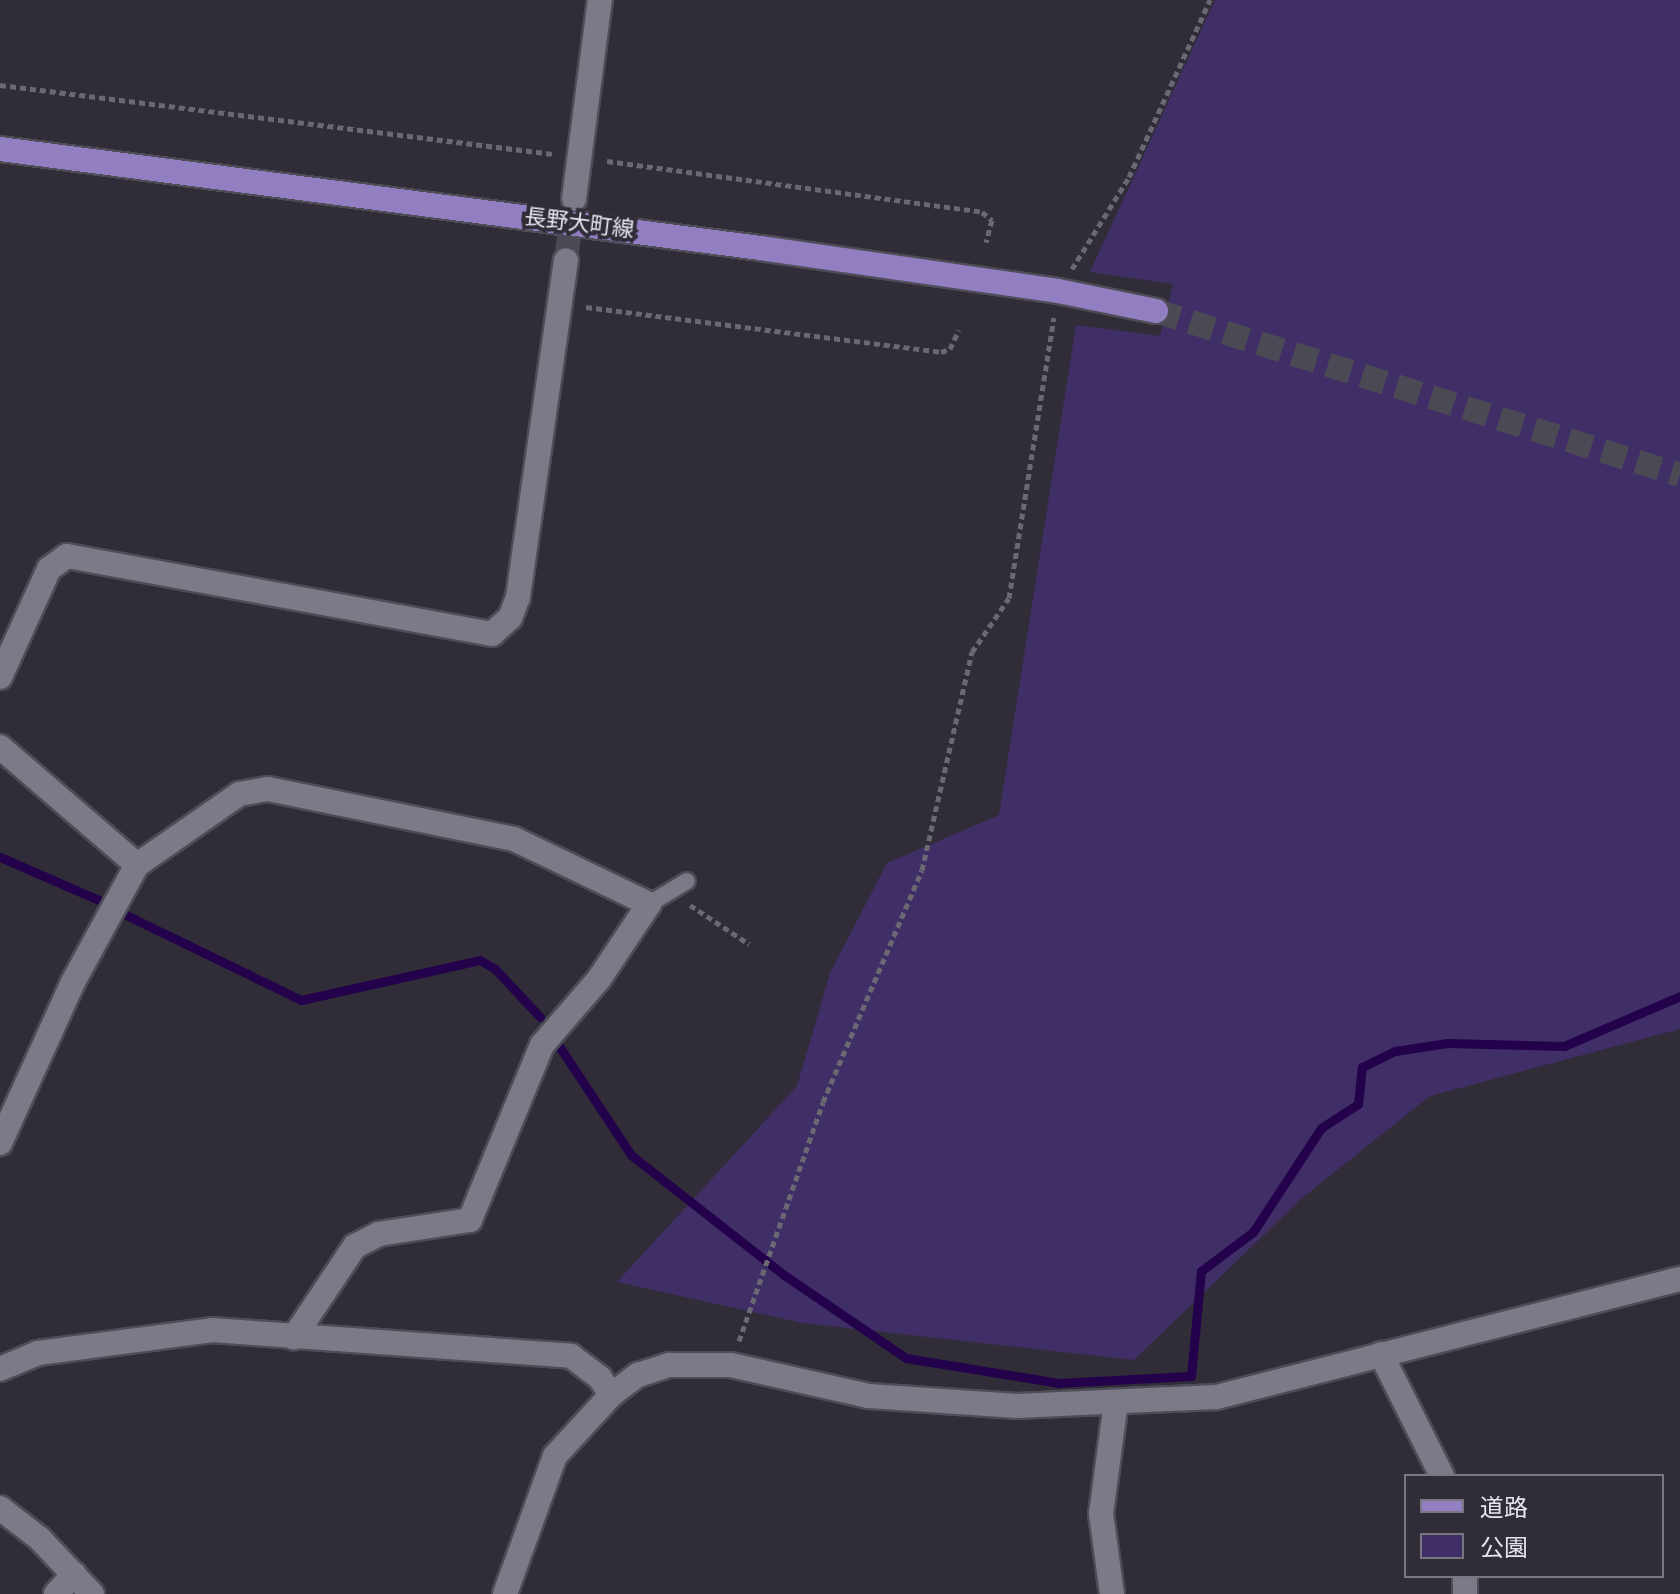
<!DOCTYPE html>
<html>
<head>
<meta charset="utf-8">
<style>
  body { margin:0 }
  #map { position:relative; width:1680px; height:1594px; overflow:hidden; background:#302d39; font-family:"Alegreya Sans","Noto Sans JP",sans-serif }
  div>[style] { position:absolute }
  .green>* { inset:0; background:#402e67 }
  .stream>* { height:9px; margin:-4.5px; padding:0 4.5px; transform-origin:4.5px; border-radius:4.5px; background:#23024b }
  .minor-tunnel>* { height:24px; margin-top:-12px; transform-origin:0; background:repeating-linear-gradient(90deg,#4b4954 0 24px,transparent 0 36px) }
  .primary-tunnel>* { height:24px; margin-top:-12px; transform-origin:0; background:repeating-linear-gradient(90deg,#4b4954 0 24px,transparent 0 36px) }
  .path>* { height:5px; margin-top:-2.5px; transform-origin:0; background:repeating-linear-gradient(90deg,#6a6872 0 6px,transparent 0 10px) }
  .roads { filter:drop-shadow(2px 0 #4e4c56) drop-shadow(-2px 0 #4e4c56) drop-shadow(0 2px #4e4c56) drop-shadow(0 -2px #4e4c56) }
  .service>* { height:16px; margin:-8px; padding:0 8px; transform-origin:8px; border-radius:8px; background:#7d7a88 }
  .minor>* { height:24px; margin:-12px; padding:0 12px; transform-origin:12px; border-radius:12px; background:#7d7a88 }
  .tertiary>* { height:24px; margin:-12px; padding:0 12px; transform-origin:12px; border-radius:12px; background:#7d7a88 }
  .primary>* { height:24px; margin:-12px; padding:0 12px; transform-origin:12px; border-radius:12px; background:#927fc2 }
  span { translate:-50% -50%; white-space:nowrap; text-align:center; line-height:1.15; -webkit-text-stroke:8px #302d39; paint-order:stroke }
  .street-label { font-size:22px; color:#e6e5ed }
  .legend { position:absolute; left:1404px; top:1474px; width:260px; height:104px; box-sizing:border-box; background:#302d39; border:2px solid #797781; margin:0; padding:10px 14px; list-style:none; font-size:24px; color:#e6e5ed }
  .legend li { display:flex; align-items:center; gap:16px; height:40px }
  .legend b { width:40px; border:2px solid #797781 }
</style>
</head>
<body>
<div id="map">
  <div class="green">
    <i style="clip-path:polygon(1215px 0,1680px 0,1680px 1029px,1430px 1096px,1302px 1198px,1134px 1360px,803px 1323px,617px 1282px,797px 1086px,830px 973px,887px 863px,999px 815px,1076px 325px,1160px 336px,1173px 284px,1090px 272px)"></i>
  </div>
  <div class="stream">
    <i style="left:0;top:857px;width:108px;rotate:23.5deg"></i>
    <i style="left:124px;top:914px;width:197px;rotate:25.9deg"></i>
    <i style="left:301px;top:1000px;width:183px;rotate:-12.6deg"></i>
    <i style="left:480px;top:960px;width:17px;rotate:31deg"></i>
    <i style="left:495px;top:969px;width:66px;rotate:46.8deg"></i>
    <i style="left:557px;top:1043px;width:134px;rotate:56.5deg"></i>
    <i style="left:631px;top:1155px;width:194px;rotate:38.1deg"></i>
    <i style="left:784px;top:1275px;width:148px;rotate:34.2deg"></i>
    <i style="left:906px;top:1358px;width:154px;rotate:9.3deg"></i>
    <i style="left:1058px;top:1383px;width:133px;rotate:-3deg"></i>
    <i style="left:1191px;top:1376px;width:105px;rotate:-84.6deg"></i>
    <i style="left:1201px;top:1271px;width:65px;rotate:-36.9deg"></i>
    <i style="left:1253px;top:1232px;width:124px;rotate:-56.8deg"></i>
    <i style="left:1321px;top:1128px;width:44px;rotate:-33deg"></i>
    <i style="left:1358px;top:1104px;width:37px;rotate:-84deg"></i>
    <i style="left:1362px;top:1067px;width:37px;rotate:-26deg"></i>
    <i style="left:1395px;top:1051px;width:53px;rotate:-8.7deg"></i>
    <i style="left:1447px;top:1043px;width:117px;rotate:1.5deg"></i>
    <i style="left:1564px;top:1046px;width:126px;rotate:-23.3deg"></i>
  </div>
  <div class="minor-tunnel">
    <i style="left:566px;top:260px;width:55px;rotate:-82.7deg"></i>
  </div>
  <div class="primary-tunnel">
    <i style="left:1156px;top:311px;width:549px;rotate:17.38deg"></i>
  </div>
  <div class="path">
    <i style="left:0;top:85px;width:557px;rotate:7.11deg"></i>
    <i style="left:607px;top:161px;width:378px;rotate:7.7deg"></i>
    <i style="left:982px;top:212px;width:13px;rotate:39deg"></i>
    <i style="left:992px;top:220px;width:23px;rotate:105deg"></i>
    <i style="left:1072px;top:269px;width:108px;rotate:-58.2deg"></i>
    <i style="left:1129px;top:177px;width:195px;rotate:-65.4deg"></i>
    <i style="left:586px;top:307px;width:358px;rotate:7.2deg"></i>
    <i style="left:941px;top:352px;width:9px;rotate:-18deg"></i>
    <i style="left:950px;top:349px;width:21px;rotate:-65deg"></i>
    <i style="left:690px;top:905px;width:71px;rotate:33.5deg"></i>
    <i style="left:739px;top:1341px;width:253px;rotate:-70.6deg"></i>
    <i style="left:823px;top:1102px;width:252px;rotate:-66.9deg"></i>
    <i style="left:922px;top:870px;width:224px;rotate:-77.1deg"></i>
    <i style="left:972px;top:652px;width:65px;rotate:-55.6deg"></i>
    <i style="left:1009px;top:598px;width:284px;rotate:-80.9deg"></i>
  </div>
  <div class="roads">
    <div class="service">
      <i style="left:649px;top:904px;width:44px;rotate:-31.2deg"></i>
    </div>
    <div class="minor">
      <i style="left:574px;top:199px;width:201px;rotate:-82.6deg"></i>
      <i style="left:0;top:677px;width:119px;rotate:-65.6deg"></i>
      <i style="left:49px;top:569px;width:22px;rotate:-36deg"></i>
      <i style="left:67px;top:556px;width:432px;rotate:10.4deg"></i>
      <i style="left:492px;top:634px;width:24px;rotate:-42deg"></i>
      <i style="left:510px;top:618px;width:22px;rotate:-69deg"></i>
      <i style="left:518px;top:597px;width:340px;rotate:-81.9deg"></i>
      <i style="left:0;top:747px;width:181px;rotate:40.7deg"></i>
      <i style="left:0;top:1143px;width:175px;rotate:-65.6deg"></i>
      <i style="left:72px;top:984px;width:136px;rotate:-61.4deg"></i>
      <i style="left:137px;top:865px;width:124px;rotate:-34.8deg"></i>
      <i style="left:239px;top:794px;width:29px;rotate:-10deg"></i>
      <i style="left:268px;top:789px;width:251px;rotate:11.5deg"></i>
      <i style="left:514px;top:839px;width:150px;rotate:25.7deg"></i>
      <i style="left:649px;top:904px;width:90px;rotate:123.7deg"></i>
      <i style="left:599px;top:979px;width:87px;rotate:130.8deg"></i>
      <i style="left:542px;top:1045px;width:189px;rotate:112.4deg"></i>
      <i style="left:470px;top:1220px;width:92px;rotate:171.3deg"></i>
      <i style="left:379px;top:1234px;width:27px;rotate:153deg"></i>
      <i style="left:355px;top:1246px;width:110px;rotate:123.8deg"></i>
      <i style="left:1381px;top:1354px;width:136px;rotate:63.4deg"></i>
      <i style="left:0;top:1369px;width:41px;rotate:-22.8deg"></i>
      <i style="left:38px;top:1353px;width:176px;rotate:-7.5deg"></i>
      <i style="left:212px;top:1330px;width:360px;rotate:4.1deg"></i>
      <i style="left:571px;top:1356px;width:36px;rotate:37deg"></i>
      <i style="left:600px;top:1378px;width:20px;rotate:57deg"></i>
      <i style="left:56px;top:1594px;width:27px;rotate:-48deg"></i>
      <i style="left:1112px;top:1594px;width:81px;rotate:-97.8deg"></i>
      <i style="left:1101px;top:1514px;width:113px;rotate:-82.4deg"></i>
      <i style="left:1465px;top:1594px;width:18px;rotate:-90deg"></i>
    </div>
    <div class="tertiary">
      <i style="left:0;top:1508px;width:49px;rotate:37.6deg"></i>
      <i style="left:39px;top:1538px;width:77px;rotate:46.6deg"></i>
      <i style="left:505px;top:1594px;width:147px;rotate:-70.1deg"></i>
      <i style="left:555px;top:1456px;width:83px;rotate:-47.4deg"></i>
      <i style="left:611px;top:1395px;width:34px;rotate:-37deg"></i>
      <i style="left:638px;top:1375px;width:33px;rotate:-18deg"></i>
      <i style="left:669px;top:1365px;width:62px"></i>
      <i style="left:731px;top:1365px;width:141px;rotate:12.7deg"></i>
      <i style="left:869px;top:1396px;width:148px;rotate:3.9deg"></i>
      <i style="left:1017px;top:1406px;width:200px;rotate:-2.6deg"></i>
      <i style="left:1217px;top:1397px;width:478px;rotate:-14.3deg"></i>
    </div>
    <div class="primary">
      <i style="left:0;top:149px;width:766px;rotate:7.42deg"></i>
      <i style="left:760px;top:248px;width:301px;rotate:8.2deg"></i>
      <i style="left:1058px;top:291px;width:100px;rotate:11.5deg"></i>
    </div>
  </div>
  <div class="street-label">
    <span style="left:579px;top:224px;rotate:7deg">長野大町線</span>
  </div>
  <ul class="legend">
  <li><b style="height:10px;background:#927fc2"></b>道路</li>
  <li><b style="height:22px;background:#402e67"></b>公園</li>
  </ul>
</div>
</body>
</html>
